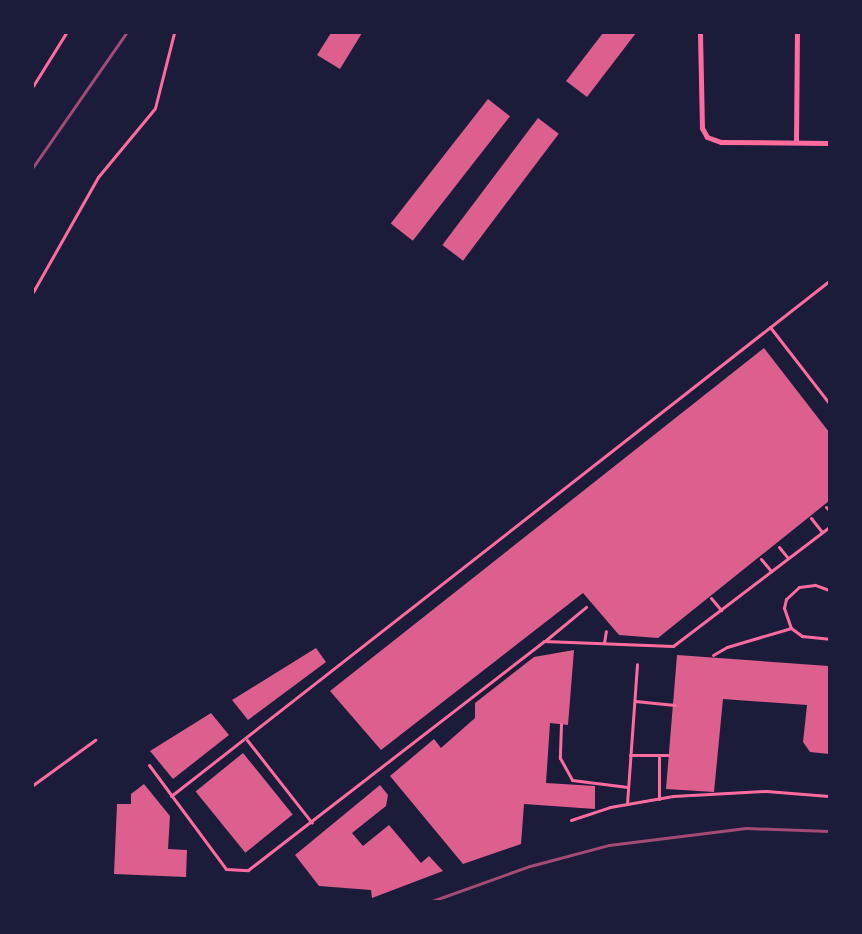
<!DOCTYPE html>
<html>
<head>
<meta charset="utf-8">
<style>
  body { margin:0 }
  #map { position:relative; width:862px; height:934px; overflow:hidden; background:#1b1b3a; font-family:"Noto Serif",serif }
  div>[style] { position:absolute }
  .building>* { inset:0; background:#dd5f8e; transform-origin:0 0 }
  .service>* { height:3px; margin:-1.5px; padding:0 1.5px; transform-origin:1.5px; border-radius:1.5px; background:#ff6b9d }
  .minor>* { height:5px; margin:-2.5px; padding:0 2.5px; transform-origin:2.5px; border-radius:2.5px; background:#ff6b9d }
  .rail>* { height:3px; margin:-1.5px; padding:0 1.5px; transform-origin:1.5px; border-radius:1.5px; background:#a44b75 }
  span { translate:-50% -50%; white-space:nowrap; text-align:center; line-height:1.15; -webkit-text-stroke:6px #1b1b3a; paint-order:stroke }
  .frame { position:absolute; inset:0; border:34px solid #1b1b3a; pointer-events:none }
</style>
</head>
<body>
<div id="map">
  <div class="building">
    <i style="clip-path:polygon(331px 33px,362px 33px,340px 69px,317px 55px)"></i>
    <i style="clip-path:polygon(603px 33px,636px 33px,587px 97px,566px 81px)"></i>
    <i style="left:488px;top:99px;width:28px;height:158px;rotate:38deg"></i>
    <i style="left:538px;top:118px;width:26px;height:159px;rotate:37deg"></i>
    <i style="clip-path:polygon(764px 348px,829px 432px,829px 501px,658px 638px,619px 635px,583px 593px,381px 750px,330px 691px)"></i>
    <i style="clip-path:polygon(316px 648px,326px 662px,248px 720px,232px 700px)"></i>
    <i style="clip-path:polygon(574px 650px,568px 725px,550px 723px,546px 783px,595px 786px,595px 809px,524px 804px,521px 844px,463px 864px,390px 776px,434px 739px,441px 748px,475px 718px,475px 703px,534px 657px)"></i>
    <i style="clip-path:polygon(677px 655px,829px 666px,829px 754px,810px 752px,803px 742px,807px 705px,723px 699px,714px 792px,666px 789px)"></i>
    <i style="clip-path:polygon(211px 713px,229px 735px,173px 779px,150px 751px)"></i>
    <i style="left:243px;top:753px;width:79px;height:61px;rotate:51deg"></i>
    <i style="clip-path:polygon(144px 784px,170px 816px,168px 849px,187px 850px,186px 877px,114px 874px,117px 804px,131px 804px,131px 794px)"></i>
    <i style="clip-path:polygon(380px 785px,388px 795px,386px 806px,352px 833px,363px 846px,389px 825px,421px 863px,429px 856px,443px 871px,372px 898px,371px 890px,319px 886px,295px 855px)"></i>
  </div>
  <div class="service">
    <i style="left:33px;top:86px;width:62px;rotate:-58.1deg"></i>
    <i style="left:33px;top:292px;width:132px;rotate:-60.5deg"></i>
    <i style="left:98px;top:177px;width:89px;rotate:-50.4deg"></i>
    <i style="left:155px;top:108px;width:77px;rotate:-75.8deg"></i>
    <i style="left:770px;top:327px;width:96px;rotate:52.2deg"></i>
    <i style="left:826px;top:507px;width:4px;rotate:45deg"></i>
    <i style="left:811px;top:518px;width:18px;rotate:52deg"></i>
    <i style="left:779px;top:547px;width:14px;rotate:51deg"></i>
    <i style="left:761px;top:559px;width:16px;rotate:50deg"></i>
    <i style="left:829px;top:590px;width:15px;rotate:-160deg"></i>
    <i style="left:815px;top:585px;width:16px;rotate:173deg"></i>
    <i style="left:799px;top:587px;width:18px;rotate:137deg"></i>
    <i style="left:786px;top:599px;width:9px;rotate:103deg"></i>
    <i style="left:784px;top:608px;width:21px;rotate:71deg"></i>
    <i style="left:791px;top:628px;width:14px;rotate:36deg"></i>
    <i style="left:802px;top:636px;width:27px;rotate:6deg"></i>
    <i style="left:711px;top:598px;width:16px;rotate:50deg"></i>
    <i style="left:546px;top:640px;width:52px;rotate:-39.5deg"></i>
    <i style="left:604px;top:643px;width:12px;rotate:-81deg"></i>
    <i style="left:713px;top:655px;width:16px;rotate:-30deg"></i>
    <i style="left:727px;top:647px;width:67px;rotate:-16.5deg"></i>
    <i style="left:635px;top:701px;width:40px;rotate:5.7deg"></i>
    <i style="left:561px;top:724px;width:34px;rotate:92deg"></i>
    <i style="left:560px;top:758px;width:25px;rotate:61deg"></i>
    <i style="left:572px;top:780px;width:56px;rotate:7.1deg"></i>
    <i style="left:247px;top:740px;width:105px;rotate:51.9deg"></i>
    <i style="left:630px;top:755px;width:38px"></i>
    <i style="left:149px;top:765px;width:129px;rotate:53.5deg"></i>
    <i style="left:226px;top:869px;width:22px;rotate:3deg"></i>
    <i style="left:248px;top:870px;width:374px;rotate:-37.7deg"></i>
    <i style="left:544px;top:641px;width:129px;rotate:2.2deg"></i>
    <i style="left:673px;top:646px;width:196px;rotate:-37.3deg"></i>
    <i style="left:33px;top:785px;width:77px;rotate:-36deg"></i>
    <i style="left:171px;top:796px;width:836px;rotate:-38.05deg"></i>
    <i style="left:659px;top:799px;width:44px;rotate:-90deg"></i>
    <i style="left:627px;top:804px;width:140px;rotate:-85.9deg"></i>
    <i style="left:571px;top:820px;width:41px;rotate:-18.4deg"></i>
    <i style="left:610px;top:807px;width:64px;rotate:-9.9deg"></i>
    <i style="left:673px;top:796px;width:93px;rotate:-3.1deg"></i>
    <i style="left:766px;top:791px;width:63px;rotate:4.5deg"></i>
  </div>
  <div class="minor">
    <i style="left:700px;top:33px;width:95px;rotate:88.8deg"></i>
    <i style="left:702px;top:128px;width:10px;rotate:61deg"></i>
    <i style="left:707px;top:137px;width:15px;rotate:20deg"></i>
    <i style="left:721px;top:142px;width:108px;rotate:0.5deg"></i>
    <i style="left:796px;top:142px;width:109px;rotate:-89.5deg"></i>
  </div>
  <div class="rail">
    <i style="left:33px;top:167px;width:163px;rotate:-55.2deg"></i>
    <i style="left:432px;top:901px;width:104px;rotate:-19.7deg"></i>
    <i style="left:530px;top:866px;width:82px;rotate:-14.9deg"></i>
    <i style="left:609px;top:845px;width:138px;rotate:-7.1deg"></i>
    <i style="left:746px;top:828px;width:83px;rotate:2.1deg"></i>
  </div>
  <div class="frame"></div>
</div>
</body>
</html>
